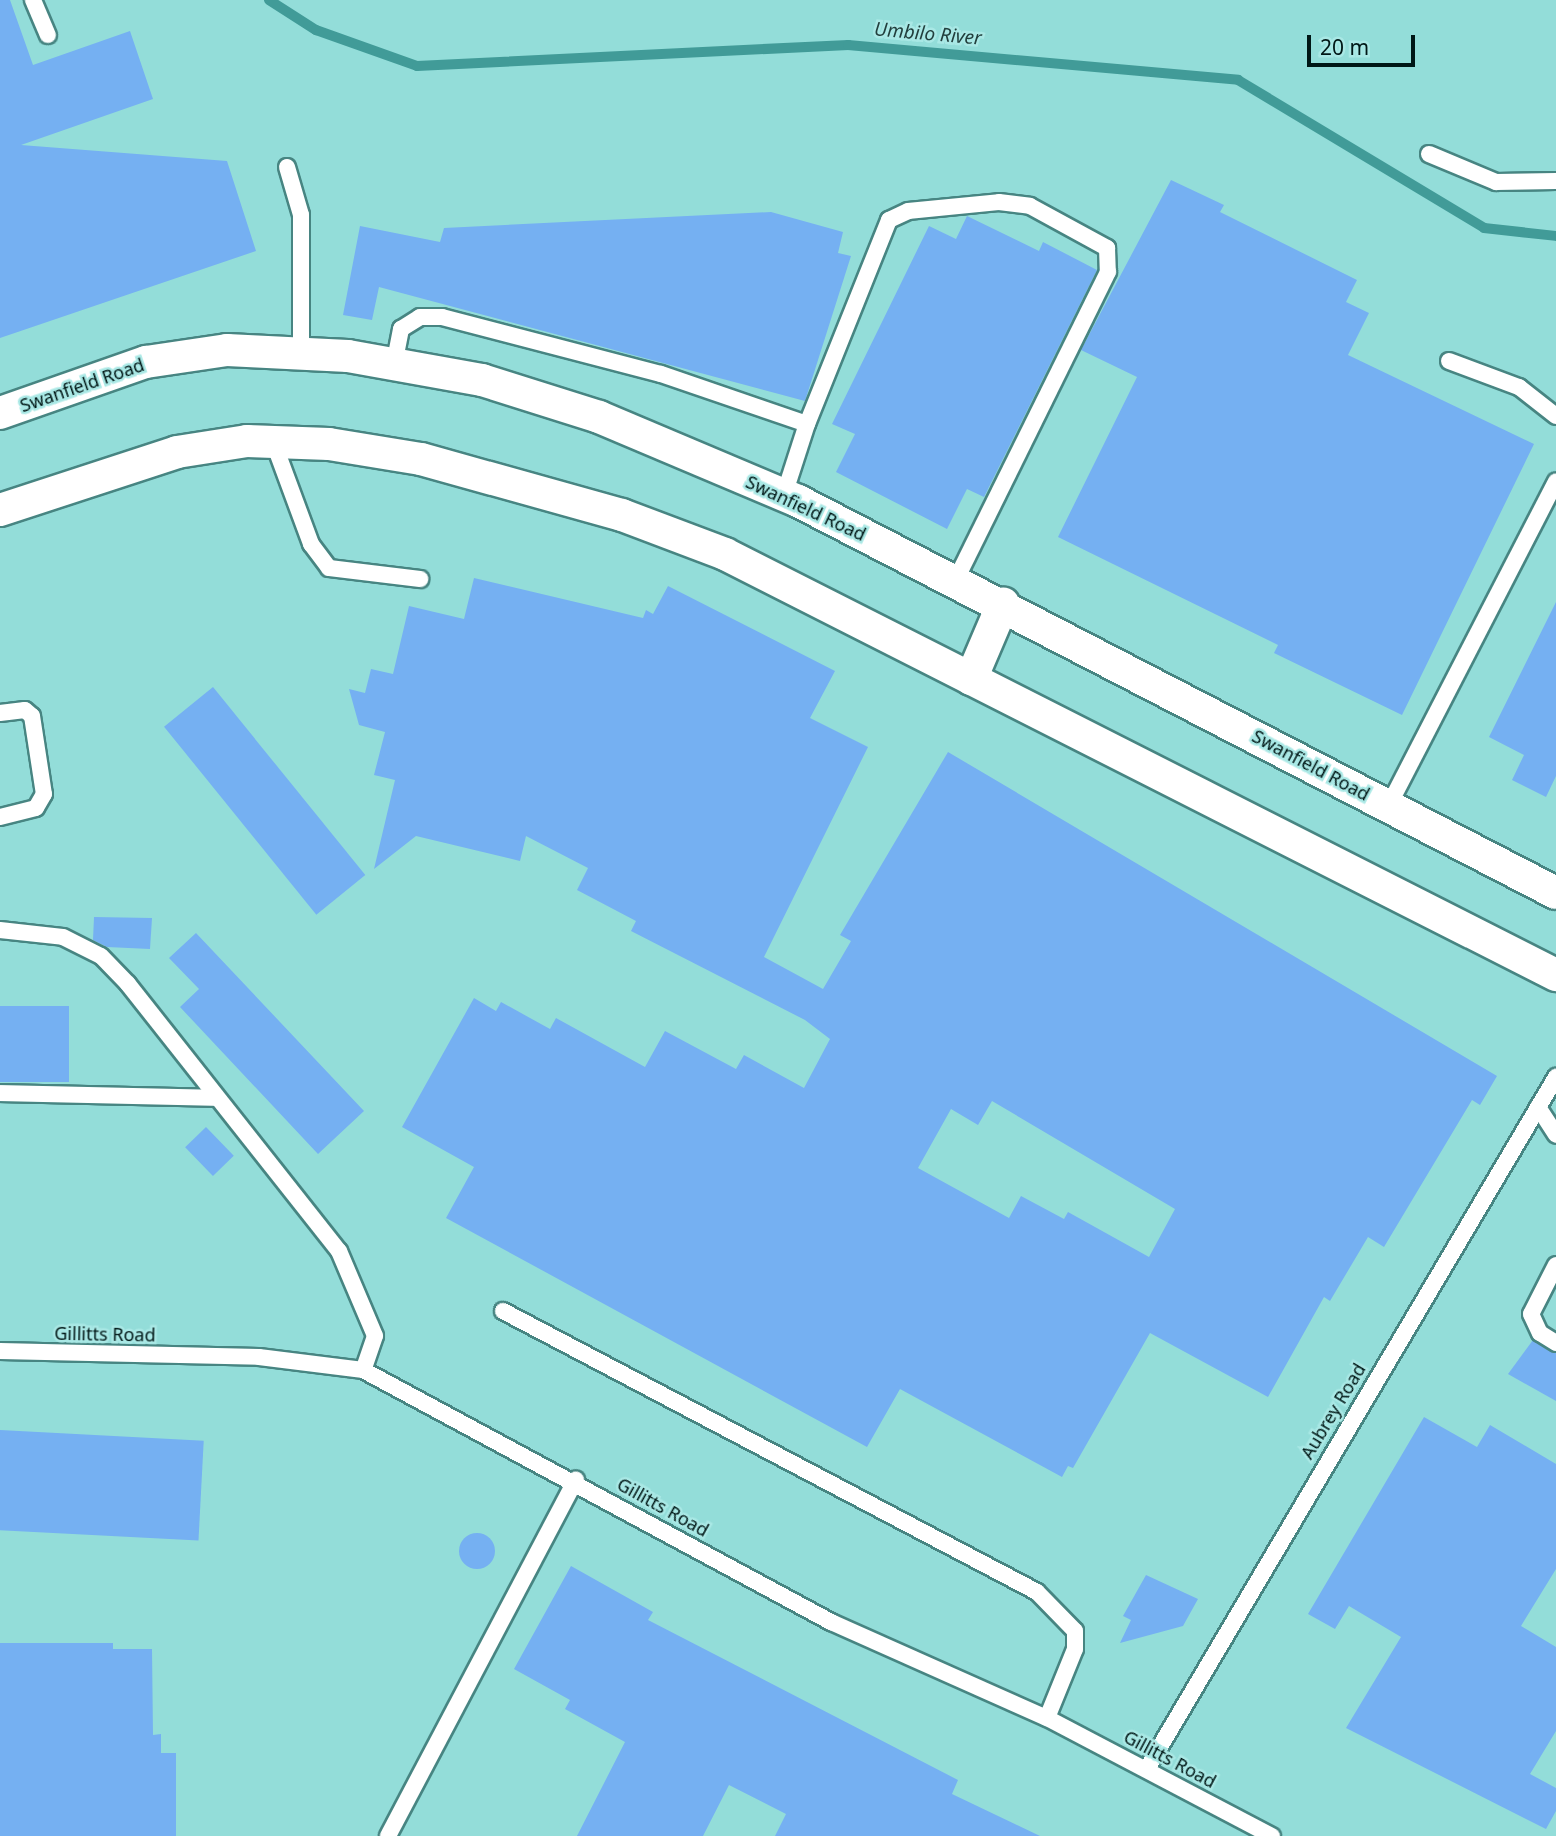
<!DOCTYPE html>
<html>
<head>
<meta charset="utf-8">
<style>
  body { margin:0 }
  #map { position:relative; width:1556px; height:1836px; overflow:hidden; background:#a9e8e5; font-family:"Noto Sans",sans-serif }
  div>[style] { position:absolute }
  .built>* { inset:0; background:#93ddd9; transform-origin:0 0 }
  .stream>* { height:10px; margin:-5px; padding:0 5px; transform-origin:5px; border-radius:5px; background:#419b98 }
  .building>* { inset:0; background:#75b0f2; transform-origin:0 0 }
  .round { border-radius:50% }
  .roads { filter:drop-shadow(2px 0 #478582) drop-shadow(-2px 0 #478582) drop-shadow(0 2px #478582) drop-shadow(0 -2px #478582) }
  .lane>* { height:16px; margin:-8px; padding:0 8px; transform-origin:8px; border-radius:8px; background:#fff }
  .street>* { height:32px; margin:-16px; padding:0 16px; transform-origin:16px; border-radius:16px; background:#fff }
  span { translate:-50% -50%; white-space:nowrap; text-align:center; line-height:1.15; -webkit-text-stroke:5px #a9e8e5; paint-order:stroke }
  .street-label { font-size:18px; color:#001716 }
  .water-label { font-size:19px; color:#223f3d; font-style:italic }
  .scale { position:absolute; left:1307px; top:35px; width:108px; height:32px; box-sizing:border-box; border:4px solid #001716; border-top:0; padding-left:9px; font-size:21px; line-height:24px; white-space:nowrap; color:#001716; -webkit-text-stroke:5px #a9e8e5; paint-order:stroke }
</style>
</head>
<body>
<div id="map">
  <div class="built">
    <i style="left:0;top:0;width:1556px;height:1836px"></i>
  </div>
  <div class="stream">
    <i style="left:269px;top:0;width:56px;rotate:32.6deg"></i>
    <i style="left:316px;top:30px;width:107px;rotate:19.6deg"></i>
    <i style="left:417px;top:66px;width:432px;rotate:-2.8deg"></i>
    <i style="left:848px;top:45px;width:392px;rotate:5.1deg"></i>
    <i style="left:1238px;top:80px;width:287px;rotate:31deg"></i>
    <i style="left:1484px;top:228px;width:72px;rotate:6.3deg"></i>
  </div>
  <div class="building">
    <i style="clip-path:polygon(0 0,10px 0,33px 65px,130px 31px,153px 99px,21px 145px,227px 161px,256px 251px,0 338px)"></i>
    <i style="clip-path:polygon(1171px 180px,1224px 205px,1220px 212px,1357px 280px,1346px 302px,1369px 313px,1348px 355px,1534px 444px,1402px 715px,1274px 653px,1278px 645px,1058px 537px,1137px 377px,1081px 350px)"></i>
    <i style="clip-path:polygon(771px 212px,843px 232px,838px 253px,851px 256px,805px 401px,379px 287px,372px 320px,343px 315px,360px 226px,440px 242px,444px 228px)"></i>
    <i style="clip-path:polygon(967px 216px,1039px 251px,1043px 242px,1097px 270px,984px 497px,967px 489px,947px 529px,836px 472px,855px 434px,832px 424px,929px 226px,956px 239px)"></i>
    <i style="clip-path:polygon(evenodd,474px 578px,643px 618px,646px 610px,653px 614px,668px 586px,835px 671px,810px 718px,868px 747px,764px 957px,823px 989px,851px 941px,840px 935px,948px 752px,1497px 1076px,1480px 1105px,1472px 1100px,1384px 1247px,1368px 1237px,1330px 1301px,1324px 1297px,1268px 1397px,1150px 1333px,1073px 1468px,1068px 1466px,1062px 1477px,900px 1389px,867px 1447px,446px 1218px,474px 1167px,402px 1127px,474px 998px,496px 1011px,501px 1002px,550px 1029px,556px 1018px,645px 1067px,665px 1031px,736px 1069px,744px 1055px,804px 1088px,830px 1039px,805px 1020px,631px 931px,636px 921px,577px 890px,588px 868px,526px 836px,520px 861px,416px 836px,374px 869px,395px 780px,374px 775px,385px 732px,359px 725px,349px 689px,365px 693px,371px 669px,393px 674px,409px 606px,464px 619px,474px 578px,992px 1101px,1175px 1209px,1149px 1257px,1068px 1212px,1064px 1219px,1021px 1196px,1009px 1218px,918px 1168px,951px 1109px,978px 1125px,992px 1101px)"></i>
    <i style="clip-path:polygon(1556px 602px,1556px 776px,1546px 797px,1512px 780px,1524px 755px,1489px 737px)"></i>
    <i style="left:213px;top:687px;width:242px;height:63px;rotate:51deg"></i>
    <i style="clip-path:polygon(94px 917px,152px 918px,150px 949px,107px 947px,93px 940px)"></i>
    <i style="clip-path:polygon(196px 933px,364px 1111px,318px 1154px,180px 1007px,199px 989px,169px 958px)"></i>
    <i style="left:0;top:1006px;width:69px;height:76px"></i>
    <i style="left:206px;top:1127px;width:40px;height:29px;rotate:46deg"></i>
    <i style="clip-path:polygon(1533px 1340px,1556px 1353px,1556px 1401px,1508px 1374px)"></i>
    <i style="clip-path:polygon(1424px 1417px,1477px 1447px,1490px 1425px,1556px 1464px,1556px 1569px,1521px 1626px,1556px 1647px,1556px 1731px,1530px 1774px,1556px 1788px,1556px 1811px,1546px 1829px,1346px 1728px,1401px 1637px,1349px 1606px,1335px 1629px,1308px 1614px)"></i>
    <i style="left:0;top:1430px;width:204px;height:100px;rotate:3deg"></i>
    <i class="round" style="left:459px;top:1533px;width:36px;height:36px"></i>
    <i style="clip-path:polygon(571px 1566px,653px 1612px,648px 1620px,958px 1780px,952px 1794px,1040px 1836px,775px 1836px,786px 1814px,729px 1785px,703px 1836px,577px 1836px,625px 1742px,565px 1709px,570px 1700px,514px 1669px)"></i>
    <i style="clip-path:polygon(1146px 1575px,1198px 1599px,1183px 1626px,1120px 1643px,1131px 1620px,1123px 1616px)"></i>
    <i style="clip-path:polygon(0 1643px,113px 1643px,113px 1649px,152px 1649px,153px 1735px,161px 1734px,161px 1753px,176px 1753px,176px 1836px,0 1836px)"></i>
  </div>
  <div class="roads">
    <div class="lane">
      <i style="left:33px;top:0;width:38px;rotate:67deg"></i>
      <i style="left:1429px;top:154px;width:73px;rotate:22.7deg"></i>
      <i style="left:1496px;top:182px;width:60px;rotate:-1deg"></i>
      <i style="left:287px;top:167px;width:50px;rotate:73.7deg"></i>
      <i style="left:301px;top:215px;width:139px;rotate:90deg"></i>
      <i style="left:1449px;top:361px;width:75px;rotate:20.4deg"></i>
      <i style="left:1519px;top:387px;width:47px;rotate:38.1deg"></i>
      <i style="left:394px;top:365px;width:37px;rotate:-79deg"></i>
      <i style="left:401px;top:329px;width:22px;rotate:-32deg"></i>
      <i style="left:420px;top:317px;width:22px"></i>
      <i style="left:442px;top:317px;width:226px;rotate:14.6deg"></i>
      <i style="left:661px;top:374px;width:154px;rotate:18.9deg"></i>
      <i style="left:807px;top:424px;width:220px;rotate:-68.1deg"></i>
      <i style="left:889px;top:220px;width:21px;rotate:-25deg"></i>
      <i style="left:908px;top:211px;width:91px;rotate:-5.6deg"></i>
      <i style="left:999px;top:202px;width:31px;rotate:7deg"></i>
      <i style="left:1030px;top:206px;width:88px;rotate:28.6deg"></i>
      <i style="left:1107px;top:248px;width:24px;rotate:88deg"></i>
      <i style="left:1108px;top:272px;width:343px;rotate:116.3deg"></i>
      <i style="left:273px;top:441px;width:110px;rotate:69.7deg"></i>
      <i style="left:311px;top:544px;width:30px;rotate:53deg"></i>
      <i style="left:329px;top:568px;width:92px;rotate:6.9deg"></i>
      <i style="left:784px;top:495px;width:75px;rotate:-72.1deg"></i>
      <i style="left:0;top:713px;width:25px;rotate:-7deg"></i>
      <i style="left:25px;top:710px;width:9px;rotate:41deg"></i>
      <i style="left:32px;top:716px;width:79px;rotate:81.3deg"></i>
      <i style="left:44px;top:794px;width:16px;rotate:120deg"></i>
      <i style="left:36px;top:808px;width:37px;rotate:166deg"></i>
      <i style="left:1389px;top:805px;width:364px;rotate:-62.7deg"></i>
      <i style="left:0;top:930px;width:63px;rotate:6.3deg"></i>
      <i style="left:63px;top:937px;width:42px;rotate:26.6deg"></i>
      <i style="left:101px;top:956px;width:39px;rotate:46deg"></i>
      <i style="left:128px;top:984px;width:340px;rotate:51.7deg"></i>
      <i style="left:339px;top:1251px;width:92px;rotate:67deg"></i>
      <i style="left:375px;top:1336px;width:36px;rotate:109deg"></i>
      <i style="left:0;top:1093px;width:215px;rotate:1.3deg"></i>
      <i style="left:1538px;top:1107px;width:33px;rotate:57deg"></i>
      <i style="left:1556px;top:1265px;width:55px;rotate:117deg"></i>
      <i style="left:1531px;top:1314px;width:21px;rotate:65deg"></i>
      <i style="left:1540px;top:1333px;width:19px;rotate:32deg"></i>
      <i style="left:503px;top:1311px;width:603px;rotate:27.75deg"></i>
      <i style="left:1037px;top:1592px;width:54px;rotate:45.7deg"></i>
      <i style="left:1075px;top:1631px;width:18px;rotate:90deg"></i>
      <i style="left:1075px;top:1649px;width:74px;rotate:112.1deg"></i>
      <i style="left:0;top:1351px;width:259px;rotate:1.3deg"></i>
      <i style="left:259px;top:1357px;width:105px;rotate:7.1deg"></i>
      <i style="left:363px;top:1370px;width:532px;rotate:28.3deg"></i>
      <i style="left:831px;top:1622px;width:236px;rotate:24deg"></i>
      <i style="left:1047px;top:1718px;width:254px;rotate:27.7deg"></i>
      <i style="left:1148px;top:1767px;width:802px;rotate:-59.4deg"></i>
      <i style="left:388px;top:1836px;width:403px;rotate:-62.2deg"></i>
    </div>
    <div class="street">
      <i style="left:0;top:413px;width:155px;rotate:-19.3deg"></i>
      <i style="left:146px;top:362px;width:82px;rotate:-8.4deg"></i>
      <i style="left:227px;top:350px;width:121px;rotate:2.8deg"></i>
      <i style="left:348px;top:356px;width:136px;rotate:10.2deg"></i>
      <i style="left:482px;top:380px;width:123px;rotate:17.5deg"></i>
      <i style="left:599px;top:417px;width:216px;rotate:22.9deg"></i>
      <i style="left:798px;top:501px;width:853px;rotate:27.35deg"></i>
      <i style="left:0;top:510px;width:186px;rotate:-18.1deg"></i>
      <i style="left:177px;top:452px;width:71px;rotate:-8.9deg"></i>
      <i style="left:247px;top:441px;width:82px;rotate:2.1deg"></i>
      <i style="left:329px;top:444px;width:93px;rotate:9.3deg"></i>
      <i style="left:421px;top:459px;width:209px;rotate:15.6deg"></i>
      <i style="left:622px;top:515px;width:110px;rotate:20.7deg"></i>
      <i style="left:725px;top:554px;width:932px;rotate:26.87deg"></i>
      <i style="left:971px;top:679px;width:82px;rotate:-66.9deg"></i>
    </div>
  </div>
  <div class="street-label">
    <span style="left:82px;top:385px;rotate:-19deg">Swanfield Road</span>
    <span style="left:806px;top:508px;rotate:25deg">Swanfield Road</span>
    <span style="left:1311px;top:765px;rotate:28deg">Swanfield Road</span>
    <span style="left:105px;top:1334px;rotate:1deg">Gillitts Road</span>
    <span style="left:1333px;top:1411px;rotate:-59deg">Aubrey Road</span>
    <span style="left:663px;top:1507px;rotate:29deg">Gillitts Road</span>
    <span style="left:1170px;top:1759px;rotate:28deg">Gillitts Road</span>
  </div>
  <div class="water-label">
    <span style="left:928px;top:34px;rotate:5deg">Umbilo River</span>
  </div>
  <div class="scale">20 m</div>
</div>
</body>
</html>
